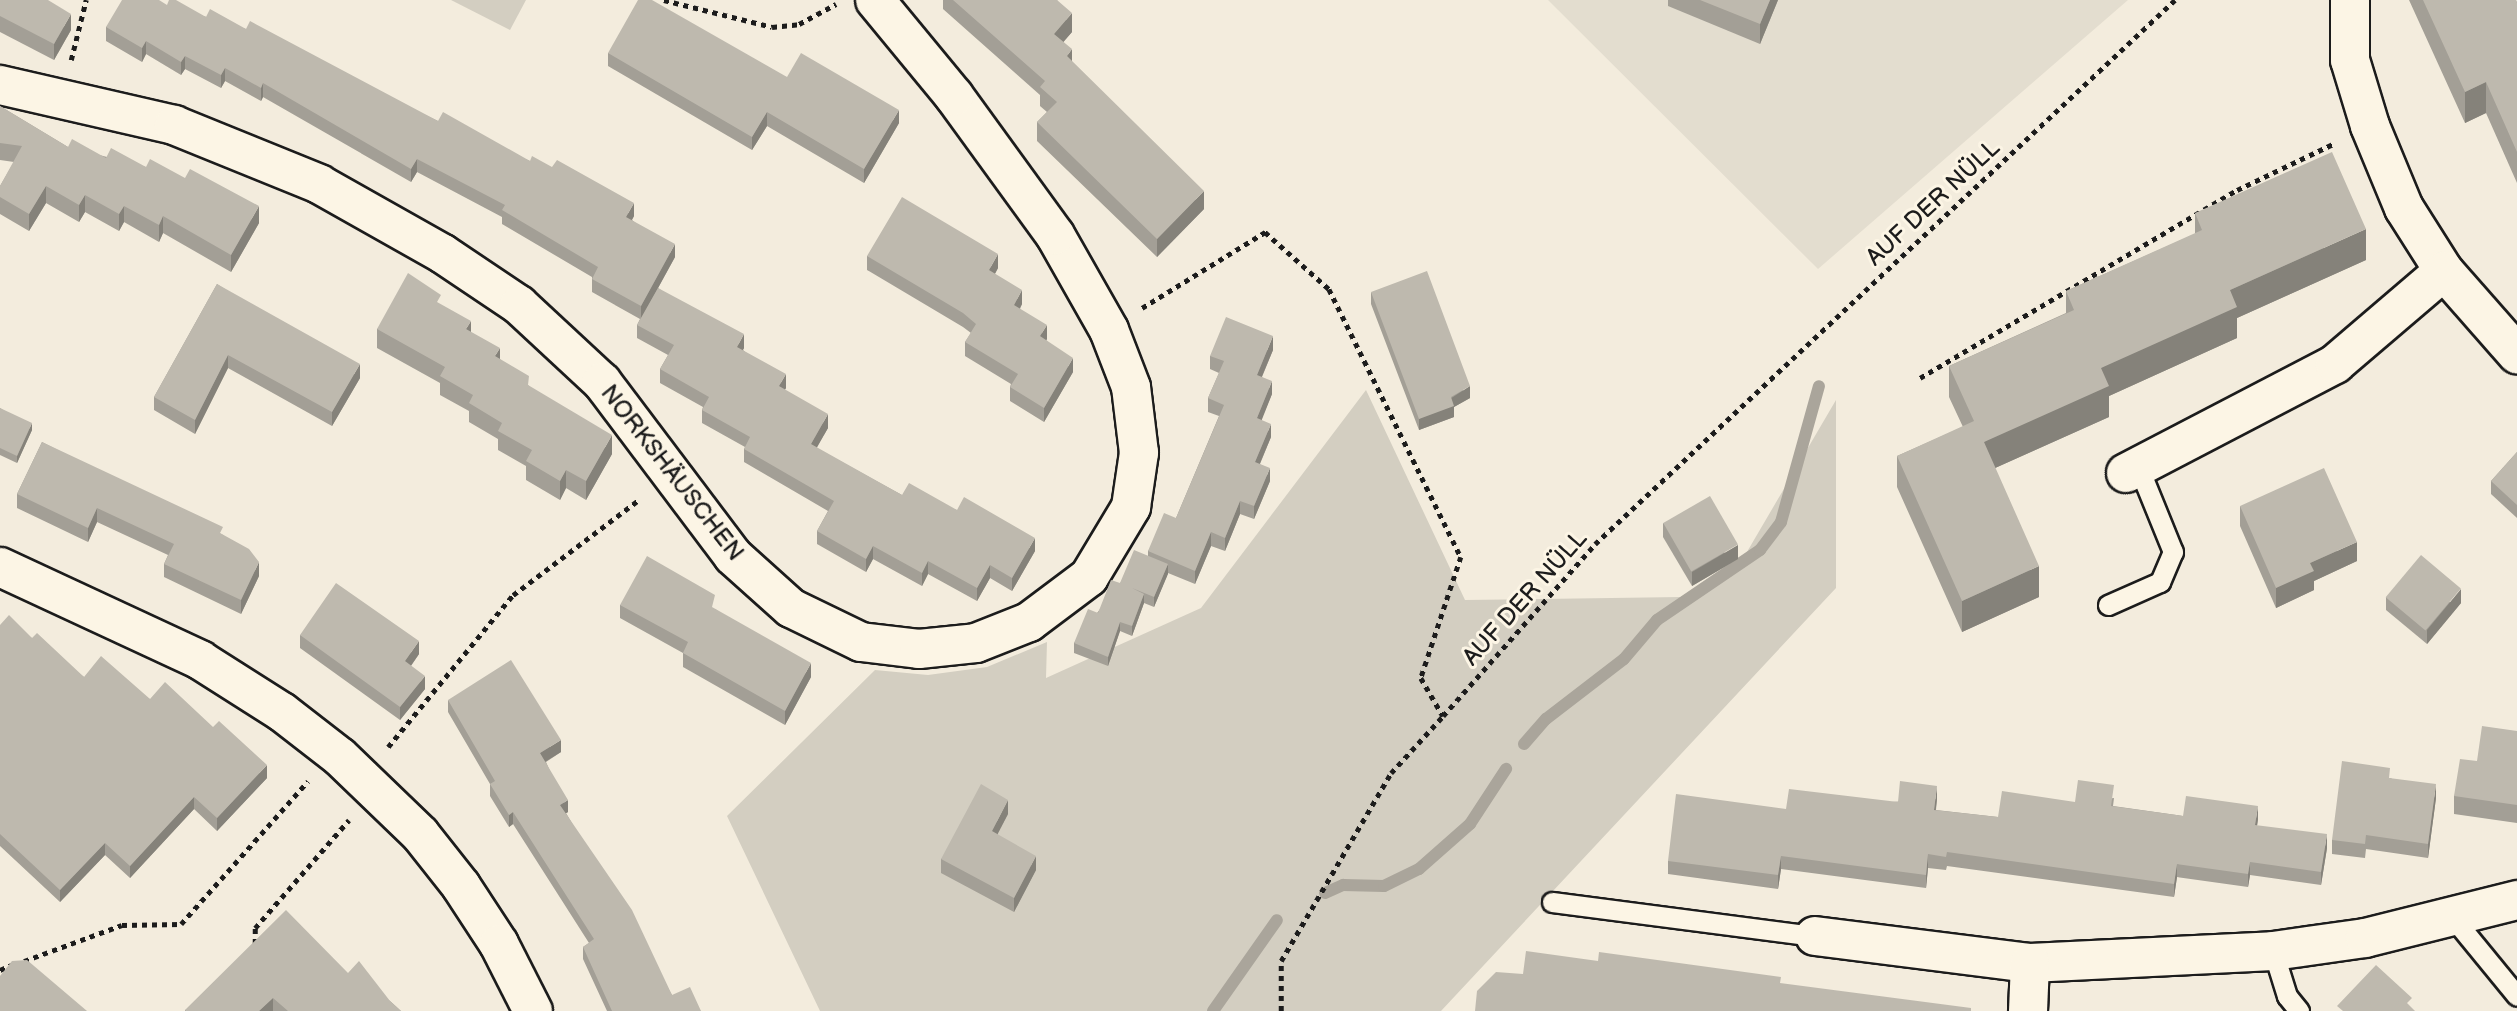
<!DOCTYPE html>
<html>
<head>
<meta charset="utf-8">
<style>
  body { margin:0 }
  #map { position:relative; width:2517px; height:1011px; overflow:hidden; background:#f3ecdd; font-family:"Balsamiq Sans",sans-serif }
  div>[style] { position:absolute }
  .built>* { inset:0; background:#e3ddcf }
  .green>* { inset:0; background:#d3cec1 }
  .stream>* { height:12px; margin:-6px; padding:0 6px; transform-origin:6px; border-radius:6px; background:#aaa59b }
  .path>* { height:4.5px; margin-top:-2.25px; transform-origin:0; background:repeating-linear-gradient(90deg,#1c1c1c 0 5px,transparent 0 10px) }
  .roads { filter:drop-shadow(2px 0 #1c1c1c) drop-shadow(-2px 0 #1c1c1c) drop-shadow(0 2px #1c1c1c) drop-shadow(0 -2px #1c1c1c) }
  .lane>* { height:19px; margin:-9.5px; padding:0 9.5px; transform-origin:9.5px; border-radius:9.5px; background:#fcf5e5 }
  .street>* { height:38px; margin:-19px; padding:0 19px; transform-origin:19px; border-radius:19px; background:#fcf5e5 }
  .wall>* { inset:0; background:#a39f96 }
  .shaded-wall>* { inset:0; background:#85827a }
  .building>* { inset:0; background:#beb9ae; transform-origin:0 0 }
  span { translate:-50% -50%; white-space:nowrap; text-align:center; line-height:1.15; -webkit-text-stroke:6px #fcf5e5; paint-order:stroke }
  .street-label { font-size:24px; color:#1c1c1c }
</style>
</head>
<body>
<div id="map">
  <div class="built">
    <i style="clip-path:polygon(1548px 0,2128px 0,1818px 269px)"></i>
  </div>
  <div class="green">
    <i style="clip-path:polygon(451px 0,526px 0,510px 30px)"></i>
    <i style="clip-path:polygon(1366px 390px,1465px 600px,1681px 597px,1744px 557px,1836px 400px,1836px 588px,1441px 1011px,820px 1011px,727px 816px,875px 670px,928px 675px,987px 667px,1047px 642px,1046px 678px,1201px 608px)"></i>
  </div>
  <div class="stream">
    <i style="left:1524px;top:744px;width:33px;rotate:-49deg"></i>
    <i style="left:1546px;top:719px;width:98px;rotate:-37.6deg"></i>
    <i style="left:1624px;top:659px;width:51px;rotate:-49.8deg"></i>
    <i style="left:1657px;top:620px;width:125px;rotate:-34.2deg"></i>
    <i style="left:1760px;top:550px;width:35px;rotate:-53deg"></i>
    <i style="left:1781px;top:522px;width:141px;rotate:-74.4deg"></i>
    <i style="left:1325px;top:893px;width:20px;rotate:-24deg"></i>
    <i style="left:1343px;top:885px;width:41px;rotate:1.4deg"></i>
    <i style="left:1384px;top:886px;width:39px;rotate:-26deg"></i>
    <i style="left:1419px;top:869px;width:68px;rotate:-41.4deg"></i>
    <i style="left:1470px;top:824px;width:66px;rotate:-56.8deg"></i>
    <i style="left:1213px;top:1011px;width:111px;rotate:-54.9deg"></i>
  </div>
  <div class="path">
    <i style="left:664px;top:0;width:111px;rotate:14deg"></i>
    <i style="left:772px;top:27px;width:27px;rotate:-6deg"></i>
    <i style="left:799px;top:24px;width:42px;rotate:-28.4deg"></i>
    <i style="left:71px;top:60px;width:62px;rotate:-76deg"></i>
    <i style="left:1142px;top:308px;width:145px;rotate:-31.7deg"></i>
    <i style="left:1265px;top:232px;width:86px;rotate:41.7deg"></i>
    <i style="left:1329px;top:289px;width:299px;rotate:63.8deg"></i>
    <i style="left:1461px;top:557px;width:127px;rotate:108.3deg"></i>
    <i style="left:1421px;top:678px;width:44px;rotate:59.9deg"></i>
    <i style="left:1443px;top:716px;width:230px;rotate:-48.5deg"></i>
    <i style="left:1595px;top:544px;width:795px;rotate:-43.17deg"></i>
    <i style="left:1920px;top:378px;width:369px;rotate:-30.7deg"></i>
    <i style="left:2237px;top:190px;width:109px;rotate:-25.6deg"></i>
    <i style="left:388px;top:747px;width:197px;rotate:-50.6deg"></i>
    <i style="left:513px;top:595px;width:159px;rotate:-37.1deg"></i>
    <i style="left:255px;top:944px;width:16px;rotate:-90deg"></i>
    <i style="left:255px;top:928px;width:143px;rotate:-49deg"></i>
    <i style="left:24px;top:961px;width:104px;rotate:-20.2deg"></i>
    <i style="left:122px;top:925px;width:59px;rotate:-1deg"></i>
    <i style="left:181px;top:924px;width:191px;rotate:-48.4deg"></i>
    <i style="left:0;top:970px;width:13px;rotate:-23deg"></i>
    <i style="left:1281px;top:1011px;width:50px;rotate:-90deg"></i>
    <i style="left:1281px;top:961px;width:218px;rotate:-59.7deg"></i>
    <i style="left:1391px;top:773px;width:77px;rotate:-47.6deg"></i>
  </div>
  <div class="roads">
    <div class="lane">
      <i style="left:2108px;top:605px;width:57px;rotate:-23.9deg"></i>
      <i style="left:2160px;top:582px;width:33px;rotate:-67deg"></i>
      <i style="left:2173px;top:552px;width:93px;rotate:-112.1deg"></i>
      <i style="left:1552px;top:902px;width:265px;rotate:7.4deg"></i>
      <i style="left:2454px;top:919px;width:99px;rotate:50.7deg"></i>
      <i style="left:2273px;top:951px;width:47px;rotate:72.7deg"></i>
      <i style="left:2287px;top:996px;width:19px;rotate:51deg"></i>
    </div>
    <div class="street">
      <i style="left:2350px;top:0;width:60px;rotate:90deg"></i>
      <i style="left:2350px;top:60px;width:69px;rotate:73.1deg"></i>
      <i style="left:2370px;top:126px;width:89px;rotate:67.5deg"></i>
      <i style="left:2404px;top:208px;width:75px;rotate:57.6deg"></i>
      <i style="left:2444px;top:271px;width:111px;rotate:48.7deg"></i>
      <i style="left:0;top:85px;width:179px;rotate:12.9deg"></i>
      <i style="left:174px;top:125px;width:157px;rotate:22.1deg"></i>
      <i style="left:319px;top:184px;width:142px;rotate:29.4deg"></i>
      <i style="left:443px;top:254px;width:92px;rotate:33.9deg"></i>
      <i style="left:519px;top:305px;width:113px;rotate:42.9deg"></i>
      <i style="left:602px;top:382px;width:218px;rotate:53deg"></i>
      <i style="left:733px;top:556px;width:78px;rotate:41.9deg"></i>
      <i style="left:791px;top:608px;width:78px;rotate:25.9deg"></i>
      <i style="left:861px;top:642px;width:58px;rotate:6.9deg"></i>
      <i style="left:919px;top:649px;width:57px;rotate:-6deg"></i>
      <i style="left:976px;top:643px;width:57px;rotate:-21.6deg"></i>
      <i style="left:1029px;top:622px;width:75px;rotate:-36.9deg"></i>
      <i style="left:1089px;top:577px;width:82px;rotate:-59deg"></i>
      <i style="left:1131px;top:507px;width:55px;rotate:-81.6deg"></i>
      <i style="left:1139px;top:453px;width:66px;rotate:-96.9deg"></i>
      <i style="left:1131px;top:387px;width:61px;rotate:-111.1deg"></i>
      <i style="left:1109px;top:330px;width:109px;rotate:-119.6deg"></i>
      <i style="left:1055px;top:235px;width:172px;rotate:-126deg"></i>
      <i style="left:954px;top:96px;width:124px;rotate:-129.5deg"></i>
      <i style="left:2126px;top:473px;width:236px;rotate:-27.5deg"></i>
      <i style="left:2335px;top:364px;width:143px;rotate:-40.5deg"></i>
      <i style="left:0;top:567px;width:221px;rotate:24.9deg"></i>
      <i style="left:200px;top:660px;width:97px;rotate:32.4deg"></i>
      <i style="left:282px;top:712px;width:73px;rotate:37.8deg"></i>
      <i style="left:340px;top:757px;width:111px;rotate:43.9deg"></i>
      <i style="left:420px;top:834px;width:66px;rotate:51.7deg"></i>
      <i style="left:461px;top:886px;width:69px;rotate:56.8deg"></i>
      <i style="left:499px;top:944px;width:75px;rotate:63.1deg"></i>
      <i style="left:1815px;top:936px;width:217px;rotate:7.2deg"></i>
      <i style="left:2030px;top:963px;width:243px;rotate:-2.8deg"></i>
      <i style="left:2273px;top:951px;width:93px;rotate:-8deg"></i>
      <i style="left:2365px;top:938px;width:157px;rotate:-14deg"></i>
      <i style="left:2028px;top:1011px;width:48px;rotate:-87.6deg"></i>
    </div>
  </div>
  <div class="wall">
    <i style="clip-path:polygon(0 0,71px 30px,54px 60px,0 32px)"></i>
    <i style="clip-path:polygon(943px 0,1057px 0,1072px 32px,1063px 42px,1072px 62px,1204px 209px,1157px 257px,1037px 141px,1037px 122px,1047px 112px,1040px 106px,1040px 95px,943px 9px)"></i>
    <i style="clip-path:polygon(1668px 0,1778px 0,1760px 44px,1668px 6px)"></i>
    <i style="clip-path:polygon(2409px 0,2516px 0,2517px 3px,2517px 183px,2486px 113px,2465px 123px)"></i>
    <i style="clip-path:polygon(167px 5px,246px 29px,438px 121px,530px 161px,634px 216px,632px 220px,675px 257px,658px 288px,744px 348px,743px 350px,786px 388px,784px 390px,828px 428px,816px 448px,902px 495px,957px 510px,1035px 551px,1012px 591px,990px 578px,977px 601px,928px 574px,922px 586px,873px 559px,866px 572px,817px 544px,817px 531px,828px 511px,744px 462px,744px 449px,745px 447px,702px 423px,702px 410px,703px 407px,660px 383px,660px 369px,668px 355px,637px 338px,637px 325px,640px 319px,592px 292px,592px 277px,502px 224px,502px 217px,417px 172px,411px 182px,263px 97px,261px 101px,225px 81px,221px 88px,185px 69px,181px 75px,146px 54px,142px 62px,106px 41px,106px 27px)"></i>
    <i style="clip-path:polygon(608px 53px,787px 77px,899px 123px,864px 183px,767px 126px,752px 150px,608px 66px)"></i>
    <i style="clip-path:polygon(0 106px,68px 147px,146px 167px,259px 223px,231px 272px,163px 233px,159px 242px,124px 222px,119px 231px,85px 212px,79px 222px,46px 203px,29px 231px,0 214px,0 186px,14px 162px,0 160px)"></i>
    <i style="clip-path:polygon(2195px 213px,2366px 260px,2237px 318px,2237px 338px,2109px 396px,2109px 417px,1995px 468px,2039px 597px,1962px 632px,1897px 487px,1897px 456px,1963px 427px,1949px 397px,1949px 366px,2066px 313px,2066px 291px,2195px 234px)"></i>
    <i style="clip-path:polygon(867px 256px,998px 268px,995px 274px,1022px 304px,1020px 309px,1047px 339px,1046px 340px,1073px 372px,1044px 422px,1010px 401px,1010px 387px,1011px 384px,965px 356px,965px 342px,971px 333px,963px 327px,867px 270px)"></i>
    <i style="clip-path:polygon(217px 284px,360px 378px,332px 426px,228px 368px,195px 434px,154px 410px,154px 397px)"></i>
    <i style="clip-path:polygon(1371px 292px,1470px 398px,1454px 407px,1454px 417px,1419px 430px,1371px 304px)"></i>
    <i style="clip-path:polygon(441px 305px,529px 386px,612px 454px,586px 500px,566px 488px,560px 500px,526px 480px,526px 466px,498px 450px,498px 439px,469px 422px,469px 411px,440px 395px,440px 383px,377px 348px,377px 329px)"></i>
    <i style="clip-path:polygon(1273px 350px,1262px 377px,1272px 394px,1261px 420px,1271px 437px,1260px 464px,1270px 481px,1254px 519px,1240px 514px,1225px 551px,1211px 546px,1195px 584px,1168px 573px,1154px 607px,1144px 603px,1132px 636px,1120px 631px,1108px 666px,1074px 653px,1074px 643px,1120px 583px,1148px 556px,1148px 551px,1176px 518px,1219px 416px,1208px 412px,1208px 398px,1219px 373px,1210px 369px,1210px 356px)"></i>
    <i style="clip-path:polygon(0 408px,32px 430px,17px 463px,0 455px)"></i>
    <i style="clip-path:polygon(42px 442px,223px 535px,259px 576px,241px 614px,164px 577px,164px 564px,168px 555px,97px 522px,88px 542px,17px 508px,17px 494px)"></i>
    <i style="clip-path:polygon(2517px 452px,2517px 518px,2491px 494px,2491px 481px)"></i>
    <i style="clip-path:polygon(2240px 506px,2357px 561px,2314px 581px,2314px 590px,2276px 608px,2240px 526px)"></i>
    <i style="clip-path:polygon(1663px 523px,1738px 559px,1692px 586px,1663px 537px)"></i>
    <i style="clip-path:polygon(2386px 597px,2461px 603px,2427px 644px,2386px 610px)"></i>
    <i style="clip-path:polygon(620px 605px,715px 609px,811px 677px,785px 725px,683px 667px,683px 653px,620px 618px)"></i>
    <i style="clip-path:polygon(0 625px,32px 638px,84px 677px,150px 699px,267px 778px,217px 831px,194px 809px,130px 878px,105px 855px,60px 902px,0 846px)"></i>
    <i style="clip-path:polygon(300px 635px,419px 654px,411px 666px,425px 689px,400px 720px,300px 648px)"></i>
    <i style="clip-path:polygon(448px 700px,561px 752px,546px 762px,568px 812px,566px 813px,672px 995px,701px 1011px,607px 1011px,583px 959px,583px 947px,589px 943px,513px 824px,509px 827px,490px 796px,490px 784px,448px 712px)"></i>
    <i style="clip-path:polygon(2517px 731px,2517px 823px,2454px 814px,2454px 796px,2477px 761px)"></i>
    <i style="clip-path:polygon(2390px 778px,2436px 798px,2428px 858px,2366px 849px,2365px 858px,2332px 854px,2332px 840px)"></i>
    <i style="clip-path:polygon(2114px 798px,2113px 806px,2183px 816px,2258px 819px,2257px 826px,2327px 848px,2321px 885px,2250px 875px,2248px 887px,2177px 877px,2174px 897px,1947px 866px,1946px 870px,1928px 868px,1926px 888px,1781px 869px,1778px 889px,1668px 874px,1668px 861px,1786px 809px,1937px 799px,1936px 810px,1998px 817px,2075px 802px)"></i>
    <i style="clip-path:polygon(1008px 814px,997px 834px,1036px 870px,1014px 912px,941px 873px,941px 859px)"></i>
    <i style="clip-path:polygon(348px 973px,390px 1001px,401px 1011px,185px 1011px,185px 1010px)"></i>
  </div>
  <div class="shaded-wall">
    <i style="clip-path:polygon(1770px 0,1778px 0,1760px 44px,1760px 24px)"></i>
    <i style="clip-path:polygon(1072px 13px,1072px 32px,1054px 53px,1054px 34px)"></i>
    <i style="clip-path:polygon(71px 14px,71px 30px,54px 60px,54px 44px)"></i>
    <i style="clip-path:polygon(146px 41px,146px 54px,142px 62px,142px 48px)"></i>
    <i style="clip-path:polygon(1072px 49px,1072px 67px,1067px 56px)"></i>
    <i style="clip-path:polygon(185px 56px,185px 69px,181px 75px,181px 62px)"></i>
    <i style="clip-path:polygon(225px 68px,225px 81px,221px 88px,221px 75px)"></i>
    <i style="clip-path:polygon(2486px 82px,2486px 113px,2465px 123px,2465px 92px)"></i>
    <i style="clip-path:polygon(263px 83px,263px 97px,261px 101px,261px 88px)"></i>
    <i style="clip-path:polygon(899px 110px,899px 123px,864px 183px,864px 169px)"></i>
    <i style="clip-path:polygon(767px 112px,767px 126px,752px 150px,752px 137px)"></i>
    <i style="clip-path:polygon(417px 159px,417px 172px,411px 182px,411px 169px)"></i>
    <i style="clip-path:polygon(46px 186px,46px 203px,29px 231px,29px 214px)"></i>
    <i style="clip-path:polygon(1204px 191px,1204px 209px,1157px 257px,1157px 239px)"></i>
    <i style="clip-path:polygon(85px 195px,85px 212px,79px 222px,79px 205px)"></i>
    <i style="clip-path:polygon(634px 203px,634px 216px,626px 230px,626px 217px)"></i>
    <i style="clip-path:polygon(124px 206px,124px 222px,119px 231px,119px 214px)"></i>
    <i style="clip-path:polygon(259px 206px,259px 223px,231px 272px,231px 255px)"></i>
    <i style="clip-path:polygon(163px 216px,163px 233px,159px 242px,159px 225px)"></i>
    <i style="clip-path:polygon(2366px 229px,2366px 260px,2237px 318px,2237px 338px,2109px 396px,2109px 417px,1984px 473px,1984px 442px,2101px 368px,2230px 290px)"></i>
    <i style="clip-path:polygon(675px 244px,675px 257px,641px 319px,641px 306px)"></i>
    <i style="clip-path:polygon(998px 254px,998px 268px,989px 284px,989px 270px)"></i>
    <i style="clip-path:polygon(1022px 290px,1022px 304px,1014px 319px,1014px 305px)"></i>
    <i style="clip-path:polygon(471px 321px,471px 340px,466px 329px)"></i>
    <i style="clip-path:polygon(1047px 325px,1047px 339px,1040px 350px,1040px 336px)"></i>
    <i style="clip-path:polygon(744px 334px,744px 348px,737px 360px,737px 347px)"></i>
    <i style="clip-path:polygon(1273px 336px,1273px 350px,1257px 388px,1257px 375px)"></i>
    <i style="clip-path:polygon(500px 348px,500px 367px,495px 356px)"></i>
    <i style="clip-path:polygon(228px 355px,228px 368px,195px 434px,195px 420px)"></i>
    <i style="clip-path:polygon(1073px 358px,1073px 372px,1044px 422px,1044px 408px)"></i>
    <i style="clip-path:polygon(360px 364px,360px 378px,332px 426px,332px 412px)"></i>
    <i style="clip-path:polygon(786px 374px,786px 388px,779px 400px,779px 386px)"></i>
    <i style="clip-path:polygon(1272px 381px,1272px 394px,1257px 432px,1257px 418px)"></i>
    <i style="clip-path:polygon(1470px 386px,1470px 398px,1454px 407px,1454px 417px,1419px 430px,1419px 419px)"></i>
    <i style="clip-path:polygon(828px 414px,828px 428px,811px 458px,811px 444px)"></i>
    <i style="clip-path:polygon(32px 423px,32px 430px,17px 463px,17px 456px)"></i>
    <i style="clip-path:polygon(1271px 424px,1271px 437px,1255px 475px,1255px 462px)"></i>
    <i style="clip-path:polygon(612px 435px,612px 454px,586px 500px,586px 481px)"></i>
    <i style="clip-path:polygon(1270px 468px,1270px 481px,1254px 519px,1254px 506px)"></i>
    <i style="clip-path:polygon(566px 470px,566px 488px,560px 500px,560px 481px)"></i>
    <i style="clip-path:polygon(1240px 501px,1240px 514px,1225px 551px,1225px 538px)"></i>
    <i style="clip-path:polygon(97px 508px,97px 522px,88px 542px,88px 528px)"></i>
    <i style="clip-path:polygon(1211px 532px,1211px 546px,1195px 584px,1195px 571px)"></i>
    <i style="clip-path:polygon(1035px 538px,1035px 551px,1012px 591px,1012px 578px)"></i>
    <i style="clip-path:polygon(2357px 542px,2357px 561px,2314px 581px,2314px 590px,2276px 608px,2276px 588px,2310px 563px)"></i>
    <i style="clip-path:polygon(1738px 545px,1738px 559px,1692px 586px,1692px 572px)"></i>
    <i style="clip-path:polygon(873px 546px,873px 559px,866px 572px,866px 559px)"></i>
    <i style="clip-path:polygon(928px 561px,928px 574px,922px 586px,922px 573px)"></i>
    <i style="clip-path:polygon(259px 562px,259px 576px,241px 614px,241px 600px)"></i>
    <i style="clip-path:polygon(1168px 564px,1168px 574px,1154px 607px,1154px 597px)"></i>
    <i style="clip-path:polygon(990px 565px,990px 578px,977px 601px,977px 588px)"></i>
    <i style="clip-path:polygon(2039px 566px,2039px 597px,1962px 632px,1962px 601px)"></i>
    <i style="clip-path:polygon(2461px 589px,2461px 603px,2427px 644px,2427px 630px)"></i>
    <i style="clip-path:polygon(1144px 594px,1144px 603px,1132px 636px,1132px 626px)"></i>
    <i style="clip-path:polygon(1120px 622px,1120px 631px,1108px 666px,1108px 657px)"></i>
    <i style="clip-path:polygon(419px 641px,419px 654px,405px 674px,405px 661px)"></i>
    <i style="clip-path:polygon(811px 663px,811px 677px,785px 725px,785px 711px)"></i>
    <i style="clip-path:polygon(425px 676px,425px 689px,400px 720px,400px 707px)"></i>
    <i style="clip-path:polygon(561px 740px,561px 752px,540px 765px,540px 753px)"></i>
    <i style="clip-path:polygon(267px 765px,267px 778px,217px 831px,217px 818px)"></i>
    <i style="clip-path:polygon(2436px 784px,2436px 798px,2428px 858px,2428px 844px)"></i>
    <i style="clip-path:polygon(1937px 786px,1937px 799px,1934px 823px,1934px 810px)"></i>
    <i style="clip-path:polygon(194px 797px,194px 809px,130px 878px,130px 866px)"></i>
    <i style="clip-path:polygon(568px 800px,568px 812px,560px 817px,560px 805px)"></i>
    <i style="clip-path:polygon(1008px 800px,1008px 814px,992px 845px,992px 831px)"></i>
    <i style="clip-path:polygon(2258px 806px,2258px 819px,2255px 839px,2255px 825px)"></i>
    <i style="clip-path:polygon(513px 812px,513px 824px,509px 827px,509px 815px)"></i>
    <i style="clip-path:polygon(2327px 834px,2327px 848px,2321px 885px,2321px 872px)"></i>
    <i style="clip-path:polygon(105px 843px,105px 855px,60px 902px,60px 890px)"></i>
    <i style="clip-path:polygon(1928px 854px,1928px 868px,1926px 888px,1926px 875px)"></i>
    <i style="clip-path:polygon(1036px 856px,1036px 870px,1014px 912px,1014px 898px)"></i>
    <i style="clip-path:polygon(1781px 856px,1781px 869px,1778px 889px,1778px 875px)"></i>
    <i style="clip-path:polygon(2250px 862px,2250px 875px,2248px 887px,2248px 874px)"></i>
    <i style="clip-path:polygon(2177px 864px,2177px 877px,2174px 897px,2174px 884px)"></i>
    <i style="clip-path:polygon(273px 998px,273px 1011px,259px 1011px)"></i>
  </div>
  <div class="building">
    <i style="clip-path:polygon(0 0,48px 0,71px 14px,54px 44px,0 16px)"></i>
    <i style="clip-path:polygon(122px 0,159px 0,167px 5px,169px 0,176px 0,206px 17px,210px 9px,246px 29px,250px 21px,438px 121px,443px 112px,530px 161px,532px 156px,552px 167px,557px 160px,634px 203px,626px 217px,675px 244px,641px 306px,592px 279px,598px 267px,502px 210px,505px 205px,417px 159px,411px 169px,263px 83px,261px 88px,225px 68px,221px 75px,185px 56px,181px 62px,146px 41px,142px 48px,106px 27px)"></i>
    <i style="clip-path:polygon(638px 0,652px 0,787px 77px,801px 53px,899px 110px,864px 169px,767px 112px,752px 137px,608px 53px)"></i>
    <i style="clip-path:polygon(953px 0,1057px 0,1072px 13px,1054px 34px,1072px 49px,1067px 56px,1204px 191px,1157px 239px,1037px 122px,1057px 102px,1040px 87px,1045px 81px)"></i>
    <i style="clip-path:polygon(1700px 0,1770px 0,1760px 24px)"></i>
    <i style="clip-path:polygon(2423px 0,2516px 0,2517px 3px,2517px 152px,2486px 82px,2465px 92px)"></i>
    <i style="clip-path:polygon(0 106px,68px 147px,72px 139px,106px 158px,111px 148px,146px 167px,150px 159px,185px 178px,190px 169px,259px 206px,231px 255px,163px 216px,159px 225px,124px 206px,119px 214px,85px 195px,79px 205px,46px 186px,29px 214px,0 197px,0 186px,22px 146px,0 143px)"></i>
    <i style="clip-path:polygon(2332px 152px,2366px 229px,2230px 290px,2237px 307px,2101px 368px,2109px 386px,1984px 442px,2039px 566px,1962px 601px,1897px 456px,1974px 421px,1949px 366px,2074px 310px,2066px 291px,2202px 230px,2195px 213px)"></i>
    <i style="clip-path:polygon(902px 197px,998px 254px,989px 270px,1022px 290px,1014px 305px,1047px 325px,1040px 336px,1073px 358px,1044px 408px,1010px 387px,1018px 374px,965px 342px,976px 324px,963px 313px,867px 256px)"></i>
    <i style="clip-path:polygon(1427px 271px,1470px 386px,1451px 397px,1454px 406px,1419px 419px,1371px 292px)"></i>
    <i style="clip-path:polygon(408px 273px,441px 295px,437px 302px,471px 321px,466px 329px,500px 348px,495px 356px,529px 376px,528px 385px,612px 435px,586px 481px,566px 470px,560px 481px,526px 461px,532px 450px,498px 431px,502px 423px,469px 403px,473px 395px,440px 376px,445px 367px,377px 329px)"></i>
    <i style="clip-path:polygon(217px 284px,360px 364px,332px 412px,228px 355px,195px 420px,154px 397px)"></i>
    <i style="clip-path:polygon(658px 288px,744px 334px,737px 347px,786px 374px,779px 386px,828px 414px,811px 444px,902px 495px,909px 483px,957px 510px,964px 497px,1035px 538px,1012px 578px,990px 565px,977px 588px,928px 561px,922px 573px,873px 546px,866px 559px,817px 531px,834px 501px,744px 449px,750px 437px,702px 410px,709px 397px,660px 369px,674px 345px,637px 325px)"></i>
    <i style="clip-path:polygon(1226px 317px,1273px 336px,1257px 375px,1272px 381px,1257px 418px,1271px 424px,1255px 462px,1270px 468px,1254px 506px,1240px 501px,1225px 538px,1211px 532px,1195px 571px,1148px 551px,1164px 513px,1176px 518px,1224px 405px,1208px 398px,1224px 361px,1210px 356px)"></i>
    <i style="clip-path:polygon(0 408px,32px 423px,17px 456px,0 448px)"></i>
    <i style="clip-path:polygon(42px 442px,223px 527px,220px 533px,249px 549px,259px 562px,241px 600px,164px 564px,174px 544px,97px 508px,88px 528px,17px 494px)"></i>
    <i style="clip-path:polygon(2517px 452px,2517px 505px,2491px 481px)"></i>
    <i style="clip-path:polygon(2324px 468px,2357px 542px,2310px 563px,2314px 571px,2276px 588px,2240px 506px)"></i>
    <i style="left:1710px;top:496px;width:56px;height:54px;rotate:60deg"></i>
    <i style="clip-path:polygon(1134px 550px,1168px 564px,1154px 597px,1132px 588px,1144px 594px,1132px 626px,1120px 622px,1108px 657px,1074px 643px,1088px 609px,1098px 613px,1111px 580px,1120px 583px)"></i>
    <i style="left:2421px;top:555px;width:52px;height:55px;rotate:40deg"></i>
    <i style="clip-path:polygon(647px 556px,715px 595px,712px 607px,811px 663px,785px 711px,683px 653px,688px 642px,620px 605px)"></i>
    <i style="clip-path:polygon(336px 583px,419px 641px,405px 661px,425px 676px,400px 707px,300px 635px)"></i>
    <i style="clip-path:polygon(9px 615px,32px 638px,37px 633px,84px 677px,101px 656px,150px 699px,165px 682px,213px 727px,219px 721px,267px 765px,217px 818px,194px 797px,130px 866px,105px 843px,60px 890px,0 834px,0 625px)"></i>
    <i style="clip-path:polygon(511px 660px,561px 740px,540px 753px,568px 800px,560px 805px,632px 910px,672px 995px,690px 987px,701px 1011px,612px 1011px,583px 947px,594px 939px,513px 812px,509px 815px,490px 784px,495px 781px,448px 700px)"></i>
    <i style="clip-path:polygon(2482px 726px,2517px 731px,2517px 805px,2454px 796px,2460px 759px,2477px 761px)"></i>
    <i style="clip-path:polygon(2342px 761px,2390px 768px,2389px 778px,2436px 784px,2428px 844px,2366px 835px,2365px 844px,2332px 840px)"></i>
    <i style="clip-path:polygon(2078px 780px,2114px 785px,2111px 806px,2183px 816px,2186px 796px,2258px 806px,2255px 825px,2327px 834px,2321px 872px,2250px 862px,2248px 874px,2177px 864px,2174px 884px,1947px 852px,1946px 857px,1928px 854px,1926px 875px,1781px 856px,1778px 875px,1668px 861px,1676px 794px,1786px 809px,1789px 789px,1898px 802px,1900px 781px,1937px 786px,1934px 810px,1998px 817px,2002px 791px,2075px 802px)"></i>
    <i style="clip-path:polygon(981px 784px,1008px 800px,992px 831px,1036px 856px,1014px 898px,941px 859px)"></i>
    <i style="clip-path:polygon(286px 910px,348px 973px,359px 961px,390px 1001px,401px 1011px,288px 1011px,273px 998px,259px 1011px,186px 1011px,185px 1010px)"></i>
    <i style="clip-path:polygon(1526px 951px,1598px 961px,1599px 952px,1781px 977px,1780px 983px,1971px 1008px,1971px 1011px,1475px 1011px,1477px 991px,1496px 972px,1523px 974px)"></i>
    <i style="clip-path:polygon(27px 960px,87px 1011px,0 1011px,0 976px,12px 961px)"></i>
    <i style="clip-path:polygon(2376px 965px,2412px 998px,2407px 1003px,2415px 1011px,2343px 1011px,2337px 1006px)"></i>
  </div>
  <div class="street-label">
    <span style="left:1933px;top:203px;rotate:-43deg">AUF DER NÜLL</span>
    <span style="left:672px;top:473px;rotate:52deg">NORKSHÄUSCHEN</span>
    <span style="left:1525px;top:598px;rotate:-48deg">AUF DER NÜLL</span>
  </div>
</div>
</body>
</html>
